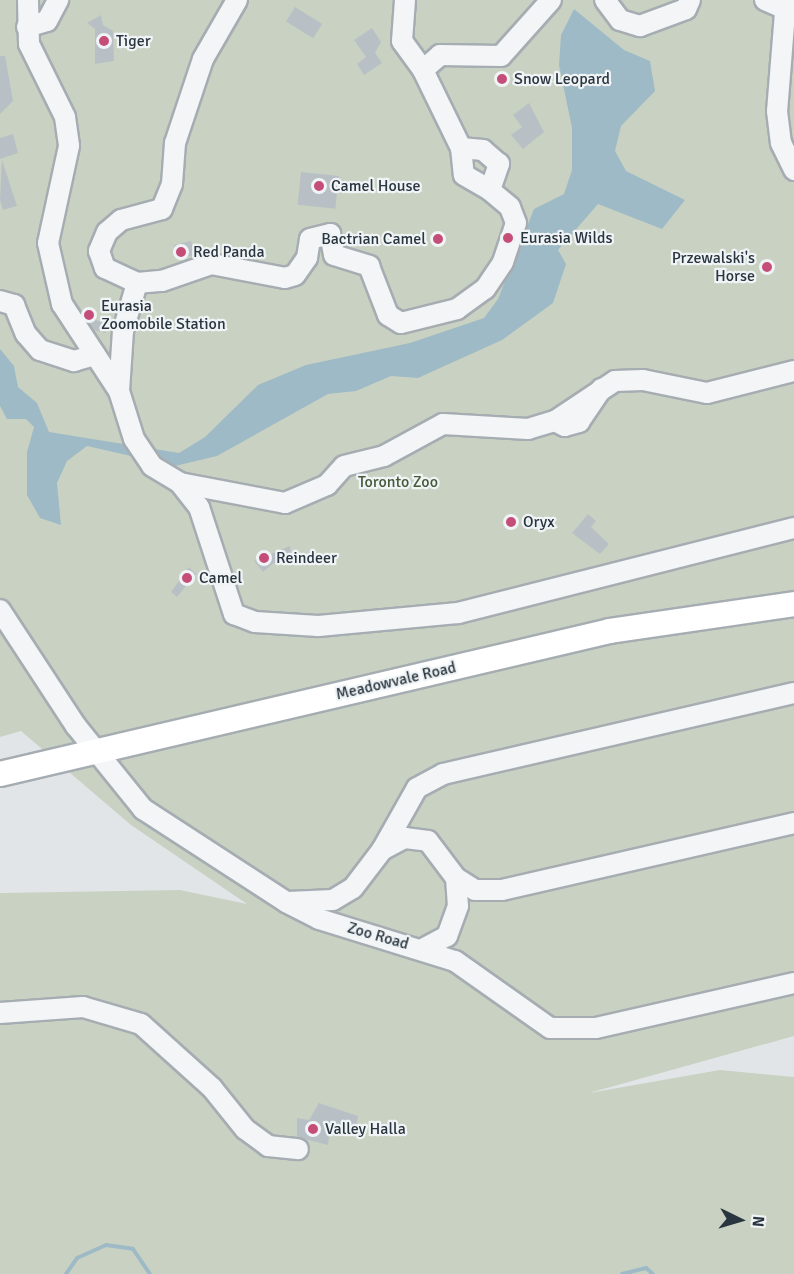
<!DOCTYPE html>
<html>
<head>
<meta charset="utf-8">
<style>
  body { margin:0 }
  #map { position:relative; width:794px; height:1274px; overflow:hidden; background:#e1e5e8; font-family:Signika,sans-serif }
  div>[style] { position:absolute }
  .green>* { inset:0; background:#c9d2c2 }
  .water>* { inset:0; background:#9ebac6 }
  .stream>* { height:4px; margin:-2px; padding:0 2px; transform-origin:2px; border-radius:2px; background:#9ebac6 }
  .building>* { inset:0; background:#b8c0c5; transform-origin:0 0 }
  .roads { filter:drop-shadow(2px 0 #a6adb2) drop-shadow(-2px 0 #a6adb2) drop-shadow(0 2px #a6adb2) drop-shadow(0 -2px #a6adb2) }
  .minor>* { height:20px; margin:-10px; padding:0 10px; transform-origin:10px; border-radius:10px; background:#f3f5f7 }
  .major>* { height:24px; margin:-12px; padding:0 12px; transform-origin:12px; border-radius:12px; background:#fff }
  .dots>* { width:16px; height:16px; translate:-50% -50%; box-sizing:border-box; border:3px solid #f0f4f6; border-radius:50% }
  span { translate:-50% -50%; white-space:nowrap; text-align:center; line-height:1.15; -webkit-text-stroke:4.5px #f0f4f6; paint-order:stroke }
  .poi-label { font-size:16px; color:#2a363f }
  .left { translate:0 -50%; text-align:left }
  .right { translate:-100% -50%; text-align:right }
  .park-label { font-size:16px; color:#465a38 }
  .street-label { font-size:16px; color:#2a363f }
  .north { position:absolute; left:710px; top:1190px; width:60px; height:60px; -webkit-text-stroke:4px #f0f4f6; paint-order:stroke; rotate:95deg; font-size:16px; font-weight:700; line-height:24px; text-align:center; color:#2a363f }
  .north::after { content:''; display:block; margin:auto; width:21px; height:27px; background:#2a363f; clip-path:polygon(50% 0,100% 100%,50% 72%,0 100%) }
</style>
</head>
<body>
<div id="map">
  <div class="green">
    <i style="clip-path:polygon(0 0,794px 0,794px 1036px,589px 1093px,720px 1070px,794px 1077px,794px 1274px,0 1274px,0 893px,180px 890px,247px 904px,131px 825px,21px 731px,0 737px)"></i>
  </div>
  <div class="water">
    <i style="clip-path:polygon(574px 9px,624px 50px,650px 61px,655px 91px,621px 126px,615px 151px,626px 171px,685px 200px,662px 229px,598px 204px,558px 250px,566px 264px,553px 303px,502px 340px,418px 378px,391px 376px,356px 391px,328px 394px,217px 456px,175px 466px,87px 446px,67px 461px,57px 483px,61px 525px,40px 518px,27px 495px,27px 452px,34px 427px,26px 419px,7px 419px,0 406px,0 349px,14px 366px,18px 387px,37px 403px,49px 432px,179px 453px,205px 437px,258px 385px,306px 365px,410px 343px,484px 318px,498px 299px,534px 209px,564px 194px,572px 170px,572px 128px,559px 65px,561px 35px)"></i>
  </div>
  <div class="stream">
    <i style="left:66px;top:1274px;width:19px;rotate:-55deg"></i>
    <i style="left:77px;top:1258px;width:32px;rotate:-24deg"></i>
    <i style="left:106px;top:1245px;width:27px;rotate:8deg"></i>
    <i style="left:133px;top:1249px;width:30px;rotate:56deg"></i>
    <i style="left:622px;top:1274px;width:25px;rotate:-14deg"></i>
    <i style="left:646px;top:1268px;width:9px;rotate:41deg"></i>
  </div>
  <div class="building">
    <i style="left:295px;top:7px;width:32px;height:17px;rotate:32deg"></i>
    <i style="clip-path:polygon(101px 15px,103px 25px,113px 31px,114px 61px,95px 64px,95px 29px,87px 23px)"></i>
    <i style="clip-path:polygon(372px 28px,381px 42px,375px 53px,382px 63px,364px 75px,357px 64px,366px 57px,354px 40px)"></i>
    <i style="clip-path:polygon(0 56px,5px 56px,13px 101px,0 114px)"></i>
    <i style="clip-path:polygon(529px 103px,544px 132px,523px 149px,511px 135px,522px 127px,513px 115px)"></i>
    <i style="clip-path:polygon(13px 134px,18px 153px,0 159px,0 138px)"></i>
    <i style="clip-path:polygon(2px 160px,17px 206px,3px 210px,0 200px)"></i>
    <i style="left:301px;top:172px;width:38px;height:33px;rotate:6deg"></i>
    <i style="clip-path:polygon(191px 241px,195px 257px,176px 255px,174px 245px)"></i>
    <i style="clip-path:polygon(92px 308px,96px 320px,108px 324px,106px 333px,94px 330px,83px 315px)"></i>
    <i style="clip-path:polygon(588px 514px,596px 521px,591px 527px,609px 544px,600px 554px,572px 533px)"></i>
    <i style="clip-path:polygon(290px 546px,292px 560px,274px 563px,263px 572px,254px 561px)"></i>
    <i style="clip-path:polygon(189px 567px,196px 574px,177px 597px,171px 592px)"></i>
    <i style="clip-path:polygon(319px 1103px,358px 1116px,356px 1131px,330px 1129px,328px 1145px,297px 1137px,297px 1118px,309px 1120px)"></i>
  </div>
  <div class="roads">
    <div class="minor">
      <i style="left:28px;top:0;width:44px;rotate:88.7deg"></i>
      <i style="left:29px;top:44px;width:81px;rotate:63.7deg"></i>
      <i style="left:65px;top:117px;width:29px;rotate:82deg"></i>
      <i style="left:69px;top:146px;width:99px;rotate:102.2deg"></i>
      <i style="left:48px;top:243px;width:63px;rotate:77.1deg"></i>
      <i style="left:62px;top:304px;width:104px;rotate:56.8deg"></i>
      <i style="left:119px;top:391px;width:50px;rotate:72.6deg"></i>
      <i style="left:134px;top:439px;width:32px;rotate:56deg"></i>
      <i style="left:152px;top:466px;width:33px;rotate:31deg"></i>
      <i style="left:180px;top:483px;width:31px;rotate:52deg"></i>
      <i style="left:199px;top:507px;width:113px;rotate:71.9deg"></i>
      <i style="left:234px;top:614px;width:22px;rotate:21deg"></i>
      <i style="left:255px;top:622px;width:63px;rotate:3.6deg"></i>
      <i style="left:318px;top:626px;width:141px;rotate:-5.3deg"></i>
      <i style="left:458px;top:613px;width:347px;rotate:-14.2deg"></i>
      <i style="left:237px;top:0;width:68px;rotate:120deg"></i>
      <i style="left:203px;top:59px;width:89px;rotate:108.4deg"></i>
      <i style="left:175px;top:143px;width:41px;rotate:94.2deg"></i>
      <i style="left:172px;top:184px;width:27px;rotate:112deg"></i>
      <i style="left:162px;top:209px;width:42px;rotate:165deg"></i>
      <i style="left:121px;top:220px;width:18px;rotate:139deg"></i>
      <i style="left:107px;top:232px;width:21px;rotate:113deg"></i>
      <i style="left:99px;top:251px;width:18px;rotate:71deg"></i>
      <i style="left:105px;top:268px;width:35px;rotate:25deg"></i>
      <i style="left:137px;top:283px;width:25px;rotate:-5deg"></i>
      <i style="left:162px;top:281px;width:52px;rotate:-19.1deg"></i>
      <i style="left:211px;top:264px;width:75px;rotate:10.7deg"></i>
      <i style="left:285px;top:278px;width:10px;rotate:-17deg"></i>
      <i style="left:295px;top:275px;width:21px;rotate:-55deg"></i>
      <i style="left:307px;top:258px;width:19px;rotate:-81deg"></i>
      <i style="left:310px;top:239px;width:21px;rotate:-14deg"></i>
      <i style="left:330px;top:234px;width:21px;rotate:79deg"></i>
      <i style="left:334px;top:255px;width:37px;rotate:17deg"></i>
      <i style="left:369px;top:266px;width:53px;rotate:68.8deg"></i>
      <i style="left:388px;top:315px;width:15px;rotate:32deg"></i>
      <i style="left:401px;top:323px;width:58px;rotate:-14deg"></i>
      <i style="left:457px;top:309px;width:34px;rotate:-36deg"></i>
      <i style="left:485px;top:289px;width:32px;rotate:-56deg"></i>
      <i style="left:503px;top:262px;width:41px;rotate:-71.6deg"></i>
      <i style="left:516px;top:223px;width:17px;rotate:-111deg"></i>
      <i style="left:510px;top:207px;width:26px;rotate:-140deg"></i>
      <i style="left:490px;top:190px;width:28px;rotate:-71deg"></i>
      <i style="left:499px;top:164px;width:21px;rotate:-139deg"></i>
      <i style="left:483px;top:150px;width:22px;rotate:-175deg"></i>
      <i style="left:461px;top:148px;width:87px;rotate:-116deg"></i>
      <i style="left:423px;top:70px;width:23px;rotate:-41deg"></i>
      <i style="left:440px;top:55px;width:61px;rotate:0.9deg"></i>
      <i style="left:501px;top:56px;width:75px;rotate:-48.2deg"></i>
      <i style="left:405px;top:0;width:41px;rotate:94.2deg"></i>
      <i style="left:402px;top:41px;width:36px;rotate:54deg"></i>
      <i style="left:605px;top:0;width:25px;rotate:53deg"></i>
      <i style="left:620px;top:20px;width:21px;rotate:17deg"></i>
      <i style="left:640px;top:26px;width:49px;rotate:-20.3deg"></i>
      <i style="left:686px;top:9px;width:10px;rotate:-66deg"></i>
      <i style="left:765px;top:0;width:22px;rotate:24deg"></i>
      <i style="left:786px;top:0;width:111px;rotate:94.6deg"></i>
      <i style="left:777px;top:111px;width:32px;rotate:83deg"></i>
      <i style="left:781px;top:143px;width:30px;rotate:64deg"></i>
      <i style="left:27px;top:27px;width:21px;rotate:-17deg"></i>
      <i style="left:47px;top:21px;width:24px;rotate:-62deg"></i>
      <i style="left:461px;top:148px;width:27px;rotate:84deg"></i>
      <i style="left:464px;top:175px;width:30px;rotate:30deg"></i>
      <i style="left:0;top:301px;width:15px;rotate:16deg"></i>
      <i style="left:14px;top:305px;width:31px;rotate:68deg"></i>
      <i style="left:26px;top:334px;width:21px;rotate:49deg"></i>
      <i style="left:40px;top:350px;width:36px;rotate:18deg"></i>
      <i style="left:74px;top:361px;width:22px;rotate:-16deg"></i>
      <i style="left:119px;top:391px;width:60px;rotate:-86.2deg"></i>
      <i style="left:123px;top:331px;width:50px;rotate:-73.7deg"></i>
      <i style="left:555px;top:421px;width:11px;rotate:27deg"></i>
      <i style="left:565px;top:426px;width:15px;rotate:-16deg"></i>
      <i style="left:579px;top:422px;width:40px;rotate:-56deg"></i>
      <i style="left:180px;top:483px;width:107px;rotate:10.8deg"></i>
      <i style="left:285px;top:503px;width:46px;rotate:-23.2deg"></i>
      <i style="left:327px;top:485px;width:25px;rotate:-48deg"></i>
      <i style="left:344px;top:466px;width:41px;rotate:-14deg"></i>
      <i style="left:384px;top:456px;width:67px;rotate:-28.5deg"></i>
      <i style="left:443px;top:424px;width:85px;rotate:3.4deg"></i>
      <i style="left:528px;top:429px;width:28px;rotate:-17deg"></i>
      <i style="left:555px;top:421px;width:72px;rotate:-33.7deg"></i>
      <i style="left:615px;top:381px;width:28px;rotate:-2deg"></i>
      <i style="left:643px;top:380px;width:65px;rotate:11.5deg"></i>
      <i style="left:707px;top:393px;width:90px;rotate:-14.2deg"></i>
      <i style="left:0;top:610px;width:139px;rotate:56.8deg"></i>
      <i style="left:76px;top:726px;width:107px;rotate:51.1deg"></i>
      <i style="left:143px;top:809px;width:171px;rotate:33deg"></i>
      <i style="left:286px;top:902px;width:37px;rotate:27deg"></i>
      <i style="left:319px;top:919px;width:142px;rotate:17.2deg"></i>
      <i style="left:455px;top:961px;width:116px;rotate:35.2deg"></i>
      <i style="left:550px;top:1028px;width:46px"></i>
      <i style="left:596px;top:1028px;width:203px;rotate:-12.8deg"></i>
      <i style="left:382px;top:850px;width:71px;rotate:-60.6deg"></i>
      <i style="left:417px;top:788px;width:30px;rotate:-28deg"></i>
      <i style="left:443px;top:774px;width:360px;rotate:-13deg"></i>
      <i style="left:456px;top:878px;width:22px;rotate:32deg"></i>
      <i style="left:475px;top:890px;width:27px"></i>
      <i style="left:502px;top:890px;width:300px;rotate:-12.9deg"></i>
      <i style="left:288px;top:902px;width:45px;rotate:-2.5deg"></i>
      <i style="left:333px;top:900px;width:23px;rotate:-31deg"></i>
      <i style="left:353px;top:888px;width:48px;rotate:-52.7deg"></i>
      <i style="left:382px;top:850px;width:26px;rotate:-28deg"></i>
      <i style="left:405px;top:838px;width:23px;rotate:7deg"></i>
      <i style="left:428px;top:841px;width:46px;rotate:52.9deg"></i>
      <i style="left:456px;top:878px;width:28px;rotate:86deg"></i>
      <i style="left:458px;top:906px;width:32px;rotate:110deg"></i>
      <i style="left:447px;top:936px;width:26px;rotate:152deg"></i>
      <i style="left:0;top:1013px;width:83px;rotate:-4.1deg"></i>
      <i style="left:83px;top:1007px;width:60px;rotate:16.3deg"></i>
      <i style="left:141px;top:1024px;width:96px;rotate:42deg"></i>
      <i style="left:212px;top:1088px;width:53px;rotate:51.2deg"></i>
      <i style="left:245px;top:1129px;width:29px;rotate:36deg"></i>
      <i style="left:268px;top:1146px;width:30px;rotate:6deg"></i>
    </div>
    <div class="major">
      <i style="left:0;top:774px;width:627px;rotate:-13.19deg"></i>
      <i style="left:610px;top:631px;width:186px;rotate:-8.3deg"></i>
    </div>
  </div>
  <div class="dots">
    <i style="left:104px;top:41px;background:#c54e79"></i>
    <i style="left:502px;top:79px;background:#c54e79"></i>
    <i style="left:319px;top:186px;background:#c54e79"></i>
    <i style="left:508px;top:238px;background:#c54e79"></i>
    <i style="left:438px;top:239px;background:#c54e79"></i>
    <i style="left:181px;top:252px;background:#c54e79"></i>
    <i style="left:767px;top:267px;background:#c54e79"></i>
    <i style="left:89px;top:315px;background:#c54e79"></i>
    <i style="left:511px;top:522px;background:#c54e79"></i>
    <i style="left:264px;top:558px;background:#c54e79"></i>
    <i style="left:187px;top:578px;background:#c54e79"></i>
    <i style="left:313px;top:1129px;background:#c54e79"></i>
  </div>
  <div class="poi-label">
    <span class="left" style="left:116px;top:41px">Tiger</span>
    <span class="left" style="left:514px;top:79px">Snow Leopard</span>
    <span class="left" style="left:331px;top:186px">Camel House</span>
    <span class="left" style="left:520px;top:238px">Eurasia Wilds</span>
    <span class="right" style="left:426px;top:239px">Bactrian Camel</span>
    <span class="left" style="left:193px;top:252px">Red Panda</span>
    <span class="right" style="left:755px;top:267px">Przewalski's<br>Horse</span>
    <span class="left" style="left:101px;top:315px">Eurasia<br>Zoomobile Station</span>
    <span class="left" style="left:523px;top:522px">Oryx</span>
    <span class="left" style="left:276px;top:558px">Reindeer</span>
    <span class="left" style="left:199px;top:578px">Camel</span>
    <span class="left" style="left:325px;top:1129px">Valley Halla</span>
  </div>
  <div class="park-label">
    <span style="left:398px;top:482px">Toronto Zoo</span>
  </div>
  <div class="street-label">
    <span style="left:396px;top:681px;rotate:-13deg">Meadowvale Road</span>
    <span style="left:378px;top:936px;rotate:16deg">Zoo Road</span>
  </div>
  <div class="north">N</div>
</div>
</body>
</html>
